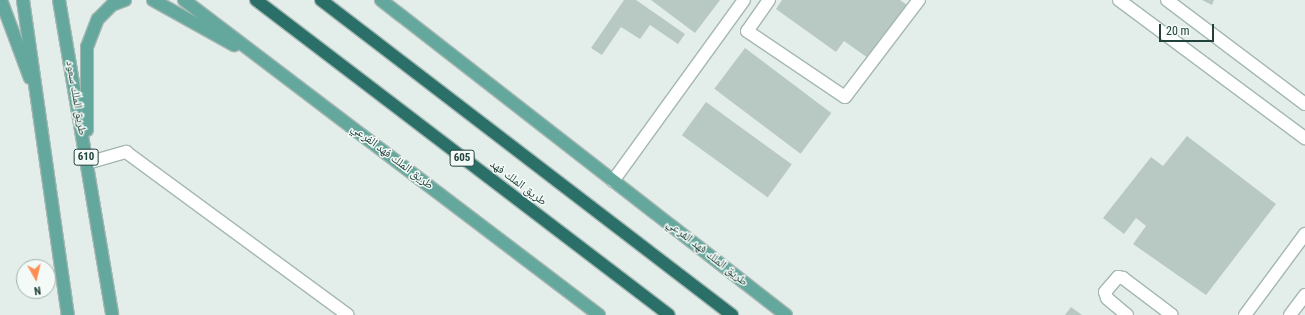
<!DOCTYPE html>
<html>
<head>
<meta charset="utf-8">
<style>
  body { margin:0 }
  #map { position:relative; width:1305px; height:315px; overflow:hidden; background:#e3eeea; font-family:"Roboto Condensed","Noto Naskh Arabic",sans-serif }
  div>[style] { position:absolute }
  .building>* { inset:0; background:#b8c9c3; transform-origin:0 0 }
  .roads { filter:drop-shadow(1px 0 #a5b7b2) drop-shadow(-1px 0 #a5b7b2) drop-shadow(0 1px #a5b7b2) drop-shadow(0 -1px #a5b7b2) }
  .minor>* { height:12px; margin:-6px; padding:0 6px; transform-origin:6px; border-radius:6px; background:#fff }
  .major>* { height:12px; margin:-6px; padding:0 6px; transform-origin:6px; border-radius:6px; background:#64a79c }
  .highway>* { height:12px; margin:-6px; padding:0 6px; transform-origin:6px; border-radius:6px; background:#2a7068 }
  span { translate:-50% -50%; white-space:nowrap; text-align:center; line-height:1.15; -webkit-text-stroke:3px #f4faf7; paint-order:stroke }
  .shield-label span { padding:1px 3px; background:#f4faf7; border:1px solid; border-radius:3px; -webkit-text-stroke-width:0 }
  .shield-label { font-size:11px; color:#21413b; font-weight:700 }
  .street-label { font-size:12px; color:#21413b }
  .north { position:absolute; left:16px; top:259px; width:40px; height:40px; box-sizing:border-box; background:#f4faf7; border:1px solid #a0b0ac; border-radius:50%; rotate:172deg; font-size:11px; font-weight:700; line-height:16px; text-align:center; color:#21413b }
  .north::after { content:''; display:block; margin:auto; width:14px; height:18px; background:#fd8d52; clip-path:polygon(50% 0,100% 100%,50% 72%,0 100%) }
  .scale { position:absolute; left:1159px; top:24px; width:55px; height:18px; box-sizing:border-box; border:2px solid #21413b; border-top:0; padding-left:5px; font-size:12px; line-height:14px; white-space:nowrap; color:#21413b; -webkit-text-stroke:3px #f4faf7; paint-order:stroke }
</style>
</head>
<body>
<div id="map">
  <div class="building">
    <i style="clip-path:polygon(624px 0,636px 0,685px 34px,678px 44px,650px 25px,640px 39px,621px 27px,602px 55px,591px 48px)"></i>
    <i style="clip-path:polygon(651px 0,720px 0,695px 33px)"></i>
    <i style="clip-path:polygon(782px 0,900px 0,907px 5px,868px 58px,844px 41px,836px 52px,776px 9px)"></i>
    <i style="clip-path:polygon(1202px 0,1214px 0,1212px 5px)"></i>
    <i style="left:745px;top:48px;width:108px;height:51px;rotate:37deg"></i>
    <i style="left:706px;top:102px;width:106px;height:41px;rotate:36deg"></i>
    <i style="clip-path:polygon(1187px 136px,1276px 204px,1206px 295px,1133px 244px,1146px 226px,1136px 218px,1124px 234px,1103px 218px,1151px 157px,1163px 166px)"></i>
    <i style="clip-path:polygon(1071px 307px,1082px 315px,1065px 315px)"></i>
  </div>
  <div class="roads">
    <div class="minor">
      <i style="left:769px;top:0;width:38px;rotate:125deg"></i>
      <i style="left:747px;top:31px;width:118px;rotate:34deg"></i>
      <i style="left:845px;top:97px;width:122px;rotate:-52.7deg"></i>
      <i style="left:1119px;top:0;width:232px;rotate:36.6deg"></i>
      <i style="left:1167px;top:0;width:173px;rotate:37deg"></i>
      <i style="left:87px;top:163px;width:41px;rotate:-15.8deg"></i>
      <i style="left:126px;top:152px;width:275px;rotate:36.3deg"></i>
      <i style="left:613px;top:181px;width:223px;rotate:-54.1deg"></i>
      <i style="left:1127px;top:315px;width:26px;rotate:-140deg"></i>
      <i style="left:1107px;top:298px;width:6px;rotate:-108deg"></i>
      <i style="left:1105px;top:292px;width:20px;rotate:-49deg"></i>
      <i style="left:1118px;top:277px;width:5px;rotate:11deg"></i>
      <i style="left:1123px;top:278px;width:61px;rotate:37.1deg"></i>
      <i style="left:1245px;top:315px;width:101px;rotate:-53.5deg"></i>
      <i style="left:1290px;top:315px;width:25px;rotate:-53deg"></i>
    </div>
    <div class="major">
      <i style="left:1px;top:0;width:83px;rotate:69.6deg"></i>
      <i style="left:23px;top:0;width:318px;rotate:81.9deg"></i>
      <i style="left:59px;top:0;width:319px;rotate:80.4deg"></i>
      <i style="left:153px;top:0;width:93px;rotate:29.1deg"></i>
      <i style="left:184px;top:0;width:521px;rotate:37.2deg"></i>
      <i style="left:381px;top:0;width:513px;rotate:37.87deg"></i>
      <i style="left:87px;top:130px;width:83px;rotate:-90deg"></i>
      <i style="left:87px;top:47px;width:30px;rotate:-69deg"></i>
      <i style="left:98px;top:19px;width:20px;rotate:-45deg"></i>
      <i style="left:112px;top:5px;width:14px;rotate:-21deg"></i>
    </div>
    <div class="highway">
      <i style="left:256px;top:0;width:519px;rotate:37.33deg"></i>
      <i style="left:321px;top:0;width:518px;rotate:37.47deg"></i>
    </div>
  </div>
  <div class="shield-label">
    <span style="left:86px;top:157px">610</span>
    <span style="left:462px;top:158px">605</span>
  </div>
  <div class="street-label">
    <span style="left:76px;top:98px;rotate:80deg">طريق الملك سعود</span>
    <span style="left:392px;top:157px;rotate:37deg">طريق الملك فهد الفرعي</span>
    <span style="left:518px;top:183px;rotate:37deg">طريق الملك فهد</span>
    <span style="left:707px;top:253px;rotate:38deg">طريق الملك فهد الفرعي</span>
  </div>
  <div class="north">N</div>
  <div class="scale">20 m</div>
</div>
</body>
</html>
